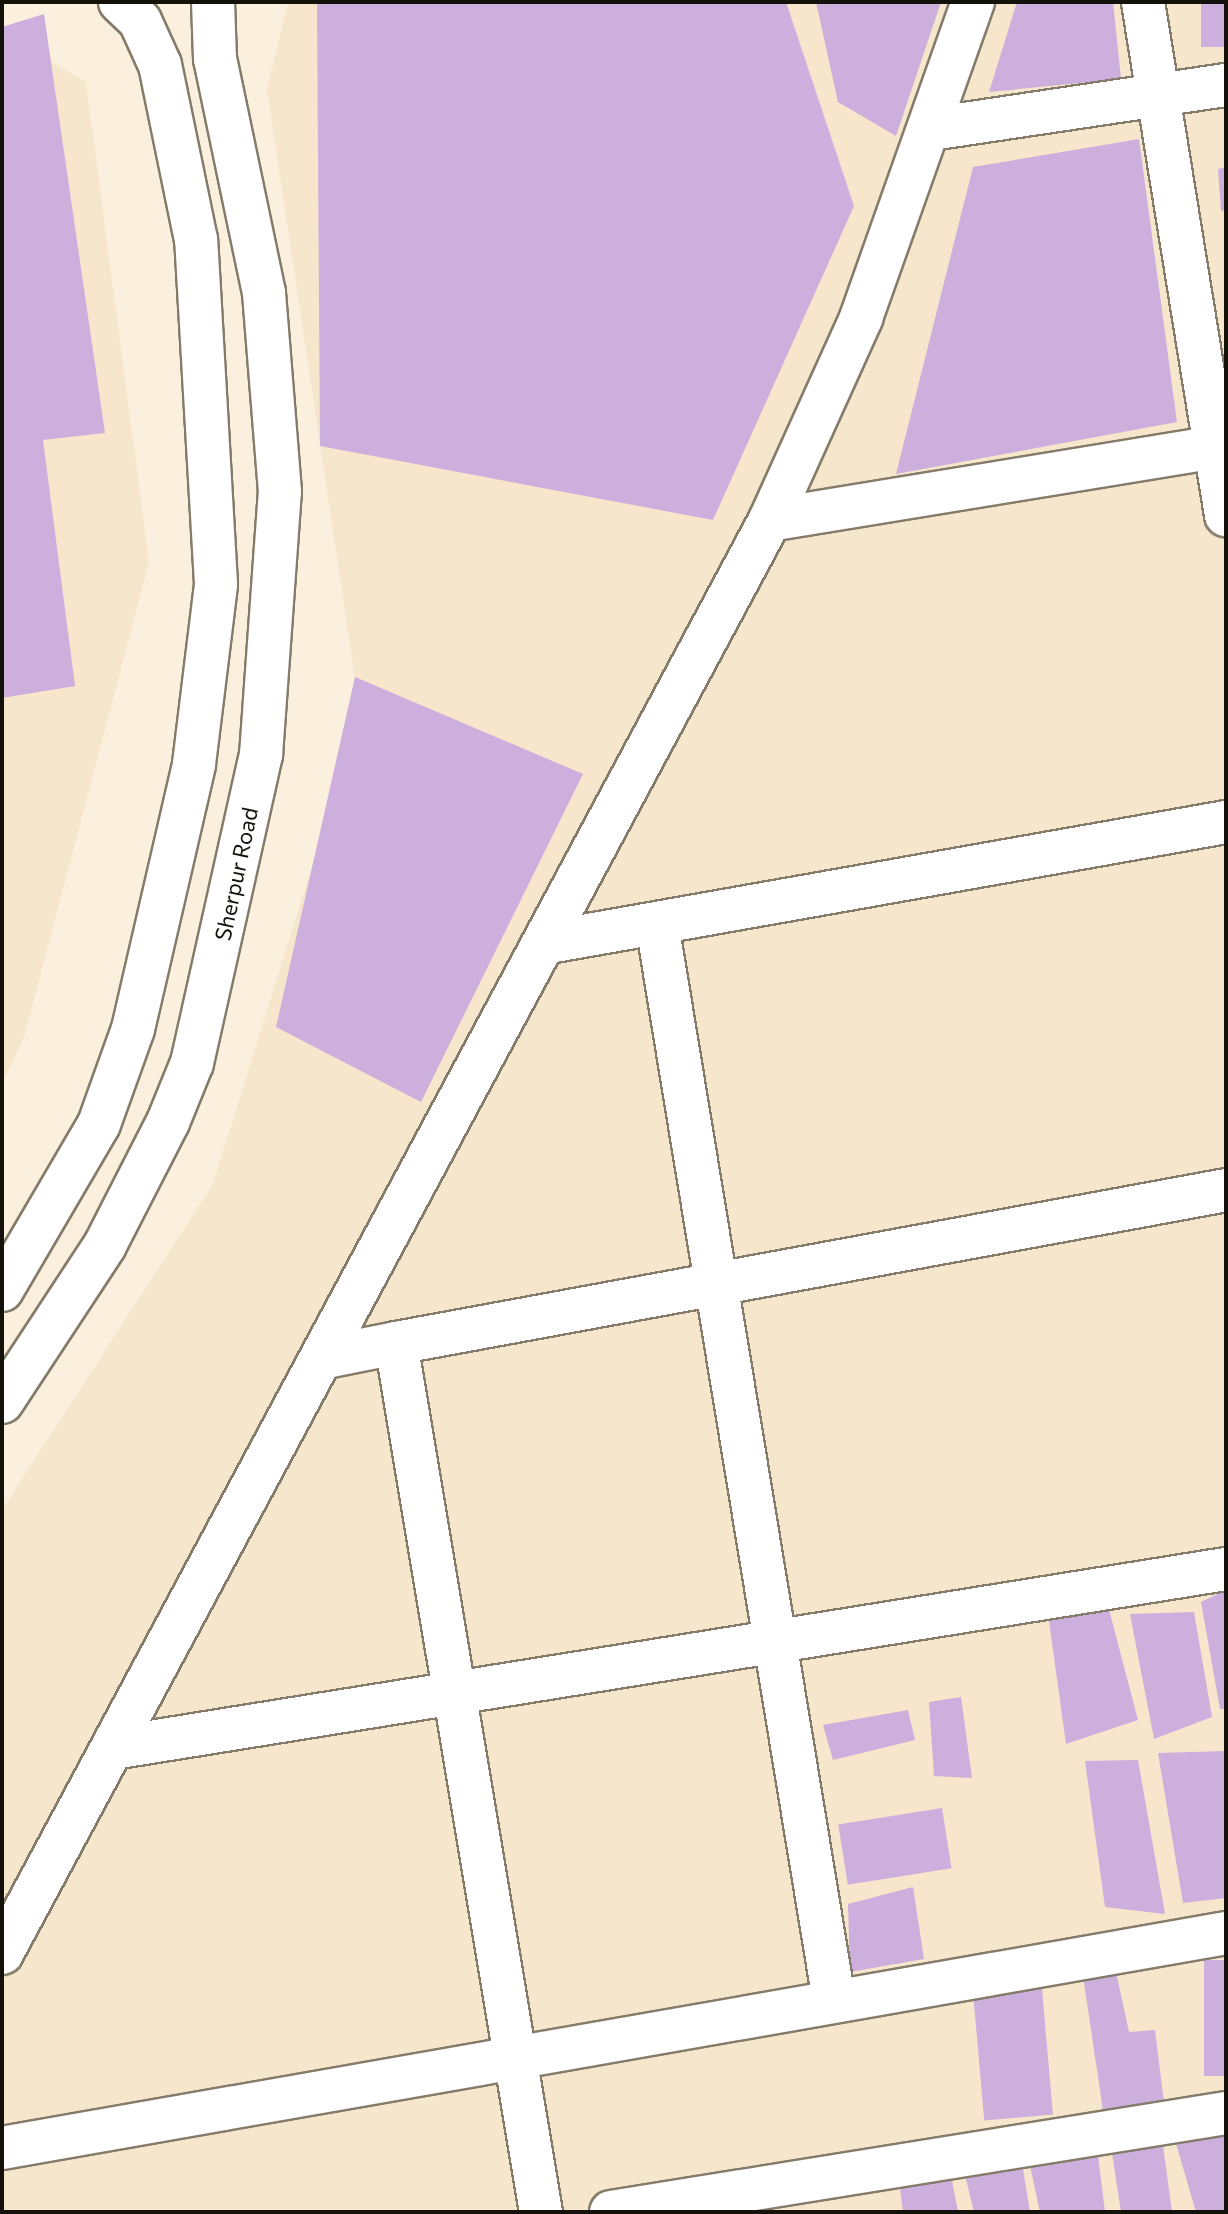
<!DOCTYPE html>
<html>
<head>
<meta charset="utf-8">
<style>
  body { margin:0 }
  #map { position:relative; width:1228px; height:2214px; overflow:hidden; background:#fbf0dd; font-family:Commissioner,sans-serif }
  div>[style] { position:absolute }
  .built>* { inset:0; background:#f5e6cc }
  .building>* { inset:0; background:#cdafde; transform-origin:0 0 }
  .roads { filter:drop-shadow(2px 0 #847b6a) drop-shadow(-2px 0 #847b6a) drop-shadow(0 2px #847b6a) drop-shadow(0 -2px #847b6a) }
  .minor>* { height:42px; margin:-21px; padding:0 21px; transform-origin:21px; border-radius:21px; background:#fff }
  span { translate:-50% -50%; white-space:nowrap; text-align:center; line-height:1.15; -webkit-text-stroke:6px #fff; paint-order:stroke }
  .street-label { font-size:22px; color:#14100a }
  .frame { position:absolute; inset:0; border:4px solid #14100a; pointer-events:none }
</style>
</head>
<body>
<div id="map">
  <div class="built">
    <i style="clip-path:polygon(288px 2px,1226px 2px,1226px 2212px,2px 2212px,2px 1510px,213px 1184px,360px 712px,267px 89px)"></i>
    <i style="clip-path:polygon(2px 33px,86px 82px,149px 562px,24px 1037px,2px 1084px)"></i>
  </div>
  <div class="building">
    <i style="clip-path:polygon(317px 2px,786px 2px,854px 206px,713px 520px,320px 446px)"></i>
    <i style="clip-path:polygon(816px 2px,941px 2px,896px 136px,838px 102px)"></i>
    <i style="clip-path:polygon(1017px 2px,1113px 2px,1121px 79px,989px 92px)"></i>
    <i style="left:1201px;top:2px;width:25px;height:45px"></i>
    <i style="clip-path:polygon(44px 14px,105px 433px,43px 440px,75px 686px,2px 698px,2px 27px)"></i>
    <i style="clip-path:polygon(1139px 139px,1177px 422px,896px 474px,973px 167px)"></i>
    <i style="clip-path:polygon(1226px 167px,1226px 210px,1221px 211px,1218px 169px)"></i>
    <i style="clip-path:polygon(355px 677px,583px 774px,421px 1102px,276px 1027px)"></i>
    <i style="clip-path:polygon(1226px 1590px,1226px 1709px,1220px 1709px,1201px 1602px)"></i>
    <i style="clip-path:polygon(1106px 1598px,1138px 1720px,1066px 1744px,1048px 1614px)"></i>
    <i style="clip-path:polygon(1194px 1612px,1212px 1717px,1154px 1739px,1130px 1614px)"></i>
    <i style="clip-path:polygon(961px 1697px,972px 1778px,934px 1776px,929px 1702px)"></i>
    <i style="clip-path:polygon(908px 1710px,915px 1740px,833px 1760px,823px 1725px)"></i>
    <i style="clip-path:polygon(1226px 1751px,1226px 1898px,1183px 1903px,1158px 1753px)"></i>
    <i style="clip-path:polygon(1138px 1760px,1165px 1914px,1105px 1907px,1085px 1761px)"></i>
    <i style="left:942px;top:1808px;width:61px;height:105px;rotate:81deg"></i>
    <i style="clip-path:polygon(913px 1887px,924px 1959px,850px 1972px,848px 1904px)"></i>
    <i style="left:1226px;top:1960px;width:116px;height:22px;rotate:90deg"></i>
    <i style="clip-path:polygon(1116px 1972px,1129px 2032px,1155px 2030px,1164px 2103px,1104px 2117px,1083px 1976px)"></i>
    <i style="left:1042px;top:1989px;width:126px;height:69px;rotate:85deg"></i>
    <i style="clip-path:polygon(1226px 2133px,1226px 2212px,1196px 2212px,1175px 2140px)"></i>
    <i style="clip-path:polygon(1162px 2138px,1172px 2212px,1121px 2212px,1110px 2140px)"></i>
    <i style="clip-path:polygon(1097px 2147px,1105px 2212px,1040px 2212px,1029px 2161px)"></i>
    <i style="clip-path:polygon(1022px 2163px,1030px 2212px,974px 2212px,963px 2167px)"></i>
    <i style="clip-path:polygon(950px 2170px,958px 2212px,903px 2212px,899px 2180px)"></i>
  </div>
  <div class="roads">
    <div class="minor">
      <i style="left:1143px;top:2px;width:520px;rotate:80.81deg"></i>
      <i style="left:931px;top:129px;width:298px;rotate:-8.5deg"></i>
      <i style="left:770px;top:520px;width:462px;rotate:-9.3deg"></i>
      <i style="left:657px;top:924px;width:1090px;rotate:80.66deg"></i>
      <i style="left:549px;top:942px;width:688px;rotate:-10.05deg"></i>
      <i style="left:2px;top:1290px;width:192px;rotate:-59.7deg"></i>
      <i style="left:99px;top:1124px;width:101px;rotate:-70.3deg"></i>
      <i style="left:133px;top:1029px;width:272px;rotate:-77deg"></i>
      <i style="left:194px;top:764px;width:181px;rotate:-83deg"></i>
      <i style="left:216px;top:584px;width:345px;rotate:-93.3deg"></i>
      <i style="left:196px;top:240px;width:179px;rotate:-101.6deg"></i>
      <i style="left:160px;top:65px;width:48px;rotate:-114.4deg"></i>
      <i style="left:140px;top:21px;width:28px;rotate:-136deg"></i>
      <i style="left:396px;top:1343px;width:844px;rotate:-10.44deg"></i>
      <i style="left:326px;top:1357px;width:71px;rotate:-11.3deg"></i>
      <i style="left:396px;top:1343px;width:881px;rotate:80.53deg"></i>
      <i style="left:2px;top:1402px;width:188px;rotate:-56.7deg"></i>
      <i style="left:105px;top:1245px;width:138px;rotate:-62.9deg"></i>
      <i style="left:168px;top:1122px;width:64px;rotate:-67.9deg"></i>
      <i style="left:192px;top:1063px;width:316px;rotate:-77.4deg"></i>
      <i style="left:261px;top:755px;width:264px;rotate:-85.9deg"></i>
      <i style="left:280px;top:492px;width:200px;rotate:-94.6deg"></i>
      <i style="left:264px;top:293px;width:239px;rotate:-101.8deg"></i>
      <i style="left:215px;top:59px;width:57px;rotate:-92deg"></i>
      <i style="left:113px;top:1748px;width:1127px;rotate:-9.14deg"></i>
      <i style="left:2px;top:1953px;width:1626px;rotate:-61.81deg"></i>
      <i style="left:770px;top:520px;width:222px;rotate:-65.7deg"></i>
      <i style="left:861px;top:318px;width:335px;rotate:-70.5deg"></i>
      <i style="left:2px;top:2148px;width:1243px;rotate:-9.96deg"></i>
      <i style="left:611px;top:2212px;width:623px;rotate:-9.14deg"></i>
    </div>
  </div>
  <div class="street-label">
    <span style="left:236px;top:874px;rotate:-78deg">Sherpur Road</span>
  </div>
  <div class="frame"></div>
</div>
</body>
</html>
